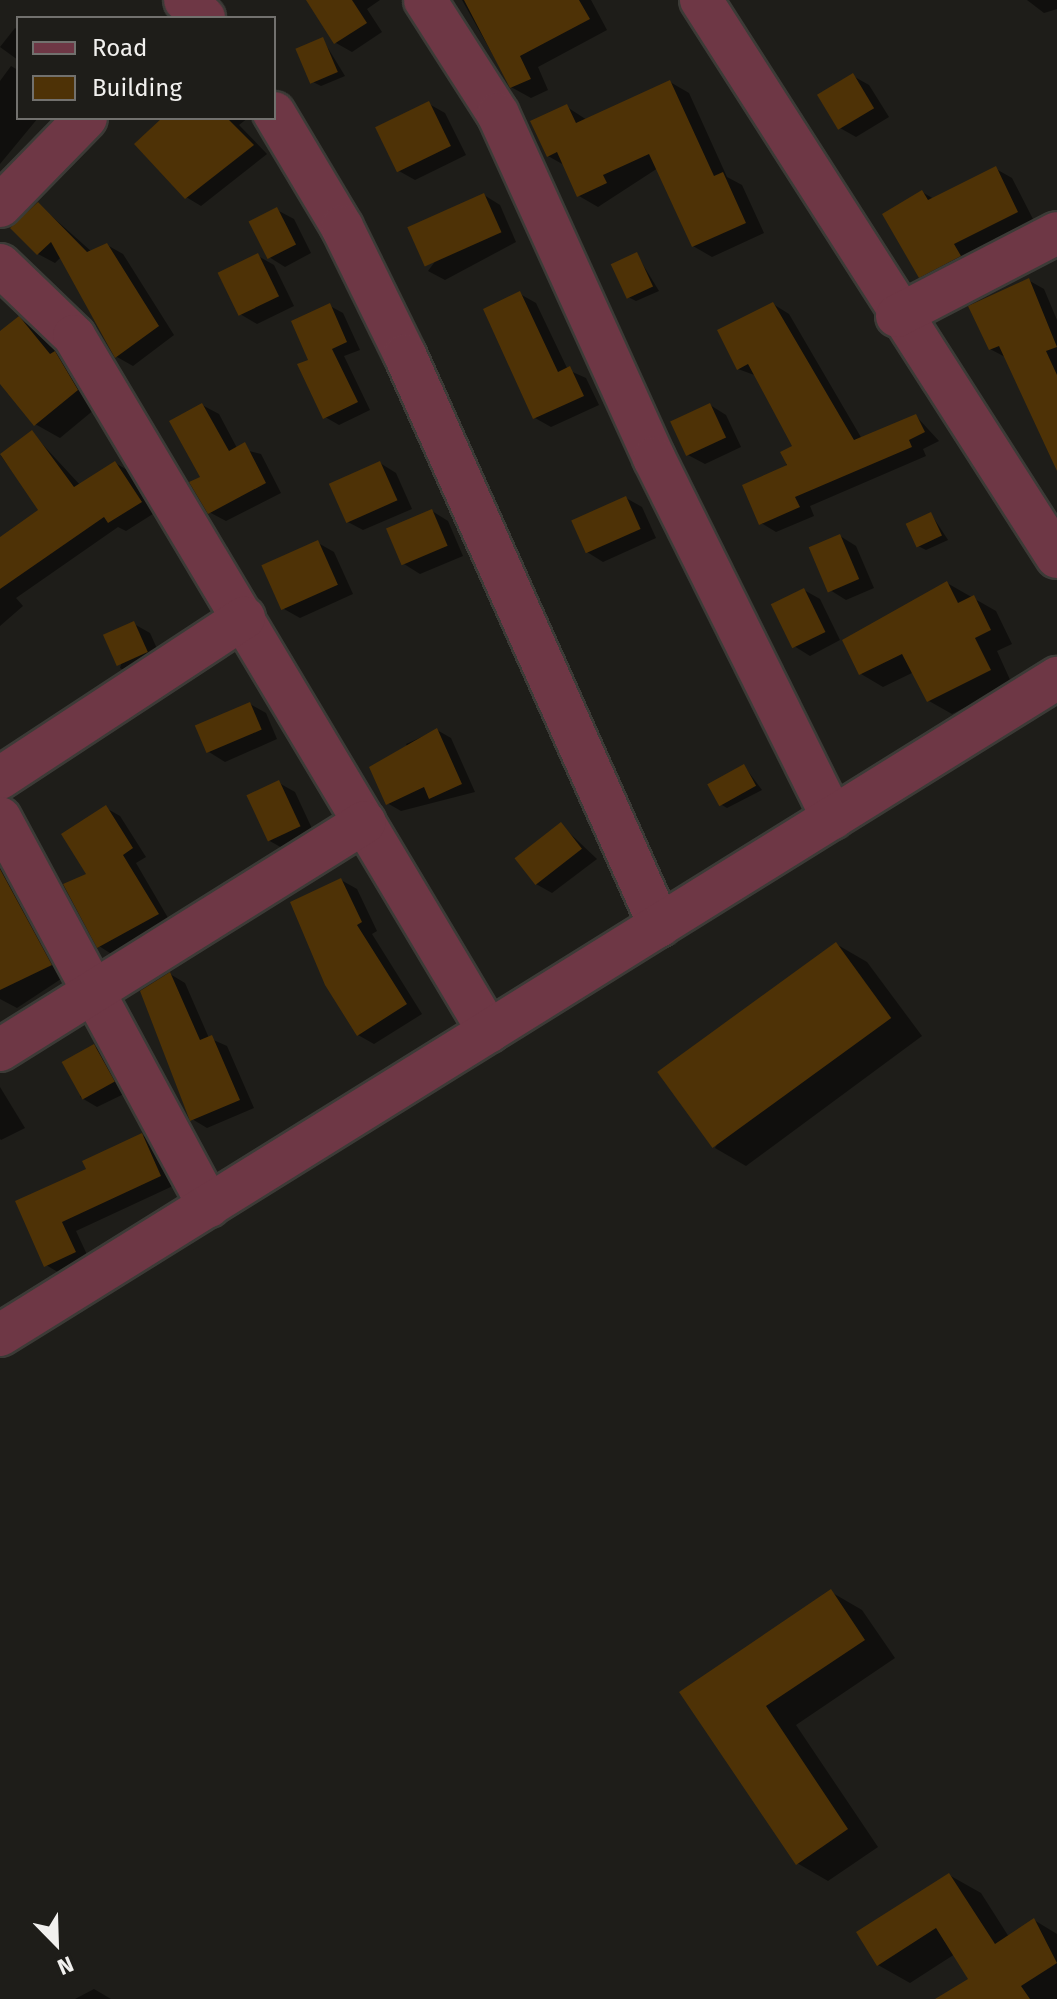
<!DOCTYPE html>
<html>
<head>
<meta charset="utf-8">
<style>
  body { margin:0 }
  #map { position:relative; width:1057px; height:1999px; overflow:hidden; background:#1e1d19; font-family:"Fira Sans",sans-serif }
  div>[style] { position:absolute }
  .shadow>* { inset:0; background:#0007 }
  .building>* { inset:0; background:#4e3206; transform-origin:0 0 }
  .roads { filter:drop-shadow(2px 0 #3c3b37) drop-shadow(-2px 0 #3c3b37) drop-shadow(0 2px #3c3b37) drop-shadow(0 -2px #3c3b37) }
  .minor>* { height:42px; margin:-21px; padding:0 21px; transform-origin:21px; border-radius:21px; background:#6e3745 }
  span { translate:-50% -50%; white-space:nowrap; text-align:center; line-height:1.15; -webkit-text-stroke:6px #1e1d19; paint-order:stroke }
  .legend { position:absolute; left:16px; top:16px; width:260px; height:104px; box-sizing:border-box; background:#1e1d19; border:2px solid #72716e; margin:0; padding:10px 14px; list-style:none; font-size:24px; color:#f1f0ee }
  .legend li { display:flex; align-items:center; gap:16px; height:40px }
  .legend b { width:40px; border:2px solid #72716e }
  .north { position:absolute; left:16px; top:1903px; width:80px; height:80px; -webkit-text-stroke:6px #1e1d19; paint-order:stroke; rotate:157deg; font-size:22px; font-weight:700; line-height:32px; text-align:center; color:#f1f0ee }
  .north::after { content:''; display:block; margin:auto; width:28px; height:36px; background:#f1f0ee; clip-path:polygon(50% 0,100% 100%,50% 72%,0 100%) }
</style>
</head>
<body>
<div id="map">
  <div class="shadow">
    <i style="clip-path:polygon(308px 0,380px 0,367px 9px,382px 32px,352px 52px,336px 43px)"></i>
    <i style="clip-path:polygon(462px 0,591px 0,607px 30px,538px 67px,548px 90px,531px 98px,511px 87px)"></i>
    <i style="clip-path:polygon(1027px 0,1057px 0,1057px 9px,1044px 13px)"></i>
    <i style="clip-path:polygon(15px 28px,18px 30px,18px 60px,0 47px)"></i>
    <i style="clip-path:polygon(323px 40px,345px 76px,321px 86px,313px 82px)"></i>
    <i style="clip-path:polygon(11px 66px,18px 70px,18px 118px,38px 118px,0 164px,0 81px)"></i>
    <i style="clip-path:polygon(853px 76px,869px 85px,889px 117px,856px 137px,840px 128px)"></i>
    <i style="clip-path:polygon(670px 82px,689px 93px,727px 177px,742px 185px,764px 233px,712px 257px,693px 246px,658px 168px,598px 207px,579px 196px,564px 165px,548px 156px,567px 107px,587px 120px)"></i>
    <i style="clip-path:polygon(429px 104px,445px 113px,466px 155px,415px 180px,399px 171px)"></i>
    <i style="clip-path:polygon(169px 118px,248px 118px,239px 125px,267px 154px,201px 206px,186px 197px)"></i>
    <i style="clip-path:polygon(996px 169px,1012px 178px,1034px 221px,968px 253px,976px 265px,937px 286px,920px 276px,922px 192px,934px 199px)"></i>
    <i style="clip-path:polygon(484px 195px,500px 205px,516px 242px,445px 280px,428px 271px)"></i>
    <i style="clip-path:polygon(38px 204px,92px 252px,107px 245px,123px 254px,174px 335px,133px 366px,117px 357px,61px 257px,55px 263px,38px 254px,13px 228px)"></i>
    <i style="clip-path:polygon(277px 210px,294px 219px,311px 253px,285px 267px,269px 257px)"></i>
    <i style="clip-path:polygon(637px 255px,659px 291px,636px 301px,628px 297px)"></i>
    <i style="clip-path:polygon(258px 256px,274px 265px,294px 306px,257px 324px,240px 314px)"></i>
    <i style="clip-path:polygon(1028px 280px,1044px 289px,1057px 320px,1057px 463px,1007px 358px,990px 349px)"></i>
    <i style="clip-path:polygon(520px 294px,536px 303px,568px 370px,586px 378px,599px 405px,551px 427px,535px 418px)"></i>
    <i style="clip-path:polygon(773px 304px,789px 314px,862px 439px,916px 416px,939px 441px,923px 449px,926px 456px,810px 506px,814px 516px,776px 532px,761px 523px,794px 447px,757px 376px,738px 369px)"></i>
    <i style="clip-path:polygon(330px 306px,343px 313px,360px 350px,344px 356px,370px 410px,339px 425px,325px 417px,311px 361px)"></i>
    <i style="clip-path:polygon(19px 319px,43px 333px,101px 404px,60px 438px,35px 424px,0 381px,0 334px)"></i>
    <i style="clip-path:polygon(202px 405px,219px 414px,237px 448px,261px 454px,281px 493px,226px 521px,209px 512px)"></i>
    <i style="clip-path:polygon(710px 405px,726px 415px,741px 447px,705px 464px,688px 455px)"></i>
    <i style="clip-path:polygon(32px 433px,81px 486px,115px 463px,131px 472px,156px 512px,126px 531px,118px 527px,16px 598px,23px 606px,0 626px,0 545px,41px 510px,1px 456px)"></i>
    <i style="clip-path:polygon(380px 463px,396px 473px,412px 509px,363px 530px,346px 521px)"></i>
    <i style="clip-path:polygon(626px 498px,642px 507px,656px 538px,603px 562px,587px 552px)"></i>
    <i style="clip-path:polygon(432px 511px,448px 521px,463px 556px,420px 574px,404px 564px)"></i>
    <i style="clip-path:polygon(931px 514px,948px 540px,926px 550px,918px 546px)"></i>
    <i style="clip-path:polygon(840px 536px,856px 546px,874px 588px,846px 600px,830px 590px)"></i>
    <i style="clip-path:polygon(318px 543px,334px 552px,353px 594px,300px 618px,284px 609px)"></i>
    <i style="clip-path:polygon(947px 583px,996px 611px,1012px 644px,997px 651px,1012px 684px,952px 714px,929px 701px,914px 672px,883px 687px,861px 674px)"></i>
    <i style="clip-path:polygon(804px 590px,820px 599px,840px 640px,810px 656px,794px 646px)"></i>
    <i style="clip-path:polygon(134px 624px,150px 633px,163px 662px,136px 677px,120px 668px)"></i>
    <i style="clip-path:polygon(250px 704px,266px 713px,277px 739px,225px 762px,209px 752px)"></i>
    <i style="clip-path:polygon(437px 730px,451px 738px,475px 792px,401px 811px,387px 803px,410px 752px,406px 744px)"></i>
    <i style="clip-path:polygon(744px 766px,762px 790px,727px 808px,720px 804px)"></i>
    <i style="clip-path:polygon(279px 783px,295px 792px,315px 835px,284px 849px,268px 840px)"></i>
    <i style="clip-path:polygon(106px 808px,120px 816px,146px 857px,136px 863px,171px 923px,113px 955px,99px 946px,89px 874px)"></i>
    <i style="clip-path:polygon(561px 825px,597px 859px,552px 893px,536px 884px)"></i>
    <i style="clip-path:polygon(0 850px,67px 975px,17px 1008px,0 999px)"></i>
    <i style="clip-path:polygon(341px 880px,357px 889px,377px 931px,372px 934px,422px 1014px,374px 1044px,358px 1035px)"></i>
    <i style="clip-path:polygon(836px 944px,867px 962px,922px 1036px,746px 1166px,715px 1148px)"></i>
    <i style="clip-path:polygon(170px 974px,185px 983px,209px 1038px,227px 1046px,254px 1108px,207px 1128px,192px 1119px)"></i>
    <i style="clip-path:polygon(94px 1046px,111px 1055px,130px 1091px,97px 1107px,80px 1097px)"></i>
    <i style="clip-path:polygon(0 1087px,25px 1128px,1px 1140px,0 1139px)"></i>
    <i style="clip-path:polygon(142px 1135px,157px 1144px,175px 1185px,76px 1231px,90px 1261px,61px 1274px,46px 1265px,18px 1202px,89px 1170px)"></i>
    <i style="clip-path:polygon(831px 1592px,862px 1610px,895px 1658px,796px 1725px,878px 1847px,828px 1881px,797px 1863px,681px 1692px)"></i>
    <i style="clip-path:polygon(949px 1875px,981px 1893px,1009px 1937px,1034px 1920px,1057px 1934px,1057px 1999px,966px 1999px,971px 1979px,955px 1954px,910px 1983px,878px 1965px)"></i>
    <i style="clip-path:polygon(94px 1989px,111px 1999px,75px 1999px)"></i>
  </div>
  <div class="building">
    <i style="clip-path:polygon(306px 0,352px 0,367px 23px,334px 44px)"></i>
    <i style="clip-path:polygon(464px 0,579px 0,590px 19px,520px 56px,531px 79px,510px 88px)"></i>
    <i style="left:323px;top:37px;width:38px;height:30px;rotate:67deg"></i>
    <i style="left:853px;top:73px;width:41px;height:42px;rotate:59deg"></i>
    <i style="clip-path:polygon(670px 80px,714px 176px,723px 172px,746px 223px,692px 247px,649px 154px,603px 175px,607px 183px,577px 197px,557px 152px,547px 157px,530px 121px,567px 104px,576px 123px)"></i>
    <i style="left:429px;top:101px;width:50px;height:60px;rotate:64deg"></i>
    <i style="clip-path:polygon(162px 118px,227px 118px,254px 145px,185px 199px,134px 144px)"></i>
    <i style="clip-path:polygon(996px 166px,1018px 212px,954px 244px,961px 256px,919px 278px,882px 214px,922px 190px,928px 200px)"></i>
    <i style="left:484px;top:193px;width:43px;height:84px;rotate:66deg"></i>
    <i style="clip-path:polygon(38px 202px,87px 252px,107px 243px,159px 326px,115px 358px,51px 242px,37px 255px,10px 228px)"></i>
    <i style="left:277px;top:207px;width:42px;height:32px;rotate:63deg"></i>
    <i style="left:637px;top:252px;width:38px;height:29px;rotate:65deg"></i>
    <i style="left:258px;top:253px;width:48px;height:45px;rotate:64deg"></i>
    <i style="clip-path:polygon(1029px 278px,1057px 347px,1046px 351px,1057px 375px,1057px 471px,999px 346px,989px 350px,968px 306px)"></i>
    <i style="clip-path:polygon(520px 291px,558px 372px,570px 366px,584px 396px,533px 419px,483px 309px)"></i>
    <i style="clip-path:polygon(773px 302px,854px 440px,916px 414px,925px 432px,909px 440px,912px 447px,795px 497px,800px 507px,759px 525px,742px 485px,787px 465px,780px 452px,792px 446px,748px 364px,737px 370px,717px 330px)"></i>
    <i style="clip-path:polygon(330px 303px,347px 342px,332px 349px,358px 402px,323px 419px,297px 364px,308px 360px,291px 321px)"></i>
    <i style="clip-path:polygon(19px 316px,50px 354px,55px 351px,78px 390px,34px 426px,0 384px,0 331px)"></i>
    <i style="clip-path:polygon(202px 403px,229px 451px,245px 442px,266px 483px,208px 514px,189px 482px,200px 477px,169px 421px)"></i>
    <i style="left:710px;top:403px;width:38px;height:44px;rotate:65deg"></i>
    <i style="clip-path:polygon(32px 430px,74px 487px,115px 461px,142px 502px,108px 523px,104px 517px,0 589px,0 537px,38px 510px,0 454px)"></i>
    <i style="left:380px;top:461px;width:43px;height:56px;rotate:66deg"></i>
    <i style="left:626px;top:496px;width:36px;height:60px;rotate:66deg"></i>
    <i style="left:432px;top:509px;width:40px;height:50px;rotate:67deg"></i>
    <i style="left:931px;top:512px;width:26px;height:28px;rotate:65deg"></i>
    <i style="left:840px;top:534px;width:49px;height:34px;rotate:67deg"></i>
    <i style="left:318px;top:540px;width:49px;height:62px;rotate:66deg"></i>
    <i style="clip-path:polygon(947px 581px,958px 603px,974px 595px,991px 630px,975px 638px,991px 670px,927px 702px,902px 654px,859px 675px,842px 640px)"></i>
    <i style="left:804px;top:588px;width:49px;height:37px;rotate:64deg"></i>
    <i style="left:134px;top:621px;width:34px;height:34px;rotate:66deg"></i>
    <i style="left:250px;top:702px;width:30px;height:60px;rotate:67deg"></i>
    <i style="clip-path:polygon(437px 728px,462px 784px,429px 799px,424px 787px,386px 805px,369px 767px)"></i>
    <i style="left:744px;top:764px;width:25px;height:42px;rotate:61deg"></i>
    <i style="left:279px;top:780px;width:51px;height:36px;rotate:65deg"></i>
    <i style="clip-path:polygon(106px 805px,133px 848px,123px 855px,159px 914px,97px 948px,63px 884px,86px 874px,61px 834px)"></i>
    <i style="left:561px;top:822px;width:34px;height:59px;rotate:52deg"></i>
    <i style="clip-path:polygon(0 869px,52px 965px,0 990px)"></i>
    <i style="clip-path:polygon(341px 878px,362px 922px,357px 925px,407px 1004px,357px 1036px,325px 985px,290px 902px)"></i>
    <i style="left:836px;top:942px;width:94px;height:221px;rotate:54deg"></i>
    <i style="clip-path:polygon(170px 972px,200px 1040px,212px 1035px,240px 1100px,190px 1121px,140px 991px)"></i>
    <i style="left:94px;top:1044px;width:43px;height:37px;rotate:61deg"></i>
    <i style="clip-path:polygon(142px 1133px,161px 1176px,62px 1222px,76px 1252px,44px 1267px,15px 1201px,86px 1169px,82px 1161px)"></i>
    <i style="clip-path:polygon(831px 1589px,865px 1640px,766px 1706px,848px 1829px,796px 1865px,679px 1692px)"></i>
    <i style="clip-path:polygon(949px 1873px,995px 1944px,1034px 1918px,1057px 1963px,1021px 1986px,1030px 1999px,935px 1999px,968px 1979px,936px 1928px,877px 1966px,856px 1932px)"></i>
  </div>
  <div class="roads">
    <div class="minor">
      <i style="left:185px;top:0;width:26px;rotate:43deg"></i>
      <i style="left:425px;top:0;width:135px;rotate:57.4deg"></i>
      <i style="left:498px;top:114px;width:378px;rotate:65.6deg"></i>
      <i style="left:654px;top:458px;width:402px;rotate:63.6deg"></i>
      <i style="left:701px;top:0;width:661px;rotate:57.42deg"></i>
      <i style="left:274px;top:113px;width:133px;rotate:59.2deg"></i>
      <i style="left:342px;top:227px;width:143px;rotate:63.8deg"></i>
      <i style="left:405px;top:355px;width:625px;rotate:65.94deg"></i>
      <i style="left:0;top:206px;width:123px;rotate:-45.7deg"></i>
      <i style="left:0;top:265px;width:103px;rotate:43.8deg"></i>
      <i style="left:74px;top:336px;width:810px;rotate:59.19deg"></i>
      <i style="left:897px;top:316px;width:180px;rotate:-27.4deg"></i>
      <i style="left:0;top:778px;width:292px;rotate:-33.3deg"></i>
      <i style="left:0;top:818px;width:441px;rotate:61.7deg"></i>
      <i style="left:0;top:1050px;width:430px;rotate:-32deg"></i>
      <i style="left:0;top:1335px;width:1245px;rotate:-31.86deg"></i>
    </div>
  </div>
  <ul class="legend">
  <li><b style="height:10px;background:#6e3745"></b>Road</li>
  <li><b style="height:22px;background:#4e3206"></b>Building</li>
  </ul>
  <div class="north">N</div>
</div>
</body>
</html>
